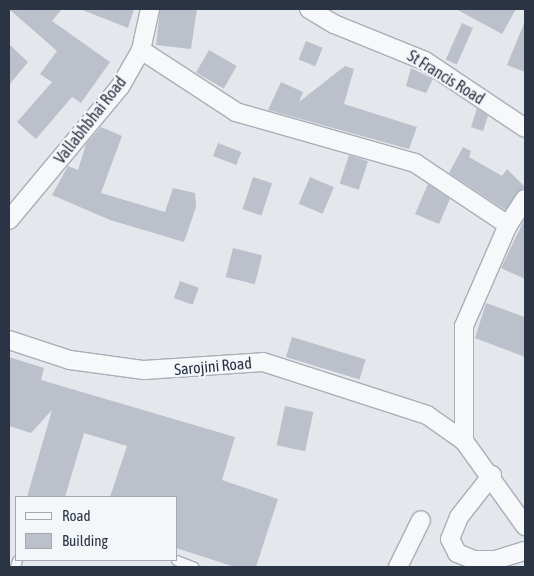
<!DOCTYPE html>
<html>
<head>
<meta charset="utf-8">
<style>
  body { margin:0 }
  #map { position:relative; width:534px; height:576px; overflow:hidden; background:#e4e7ec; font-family:"Asap Condensed",sans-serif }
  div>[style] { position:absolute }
  .building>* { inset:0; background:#bbc0ca; transform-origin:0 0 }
  .roads { filter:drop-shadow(1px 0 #a9aeb7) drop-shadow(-1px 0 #a9aeb7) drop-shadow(0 1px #a9aeb7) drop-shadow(0 -1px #a9aeb7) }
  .service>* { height:9px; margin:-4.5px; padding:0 4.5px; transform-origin:4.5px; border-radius:4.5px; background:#f7f8fa }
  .minor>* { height:18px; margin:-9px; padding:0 9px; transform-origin:9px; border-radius:9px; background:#f7f8fa }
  span { translate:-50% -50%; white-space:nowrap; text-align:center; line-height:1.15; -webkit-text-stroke:4.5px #f4f6f9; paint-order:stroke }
  .street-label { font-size:16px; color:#2b3445 }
  .frame { position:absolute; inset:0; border:10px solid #2b3445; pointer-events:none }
  .legend { position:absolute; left:15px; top:496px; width:162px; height:65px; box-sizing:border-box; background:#f4f6f9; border:1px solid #a4a8b1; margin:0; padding:6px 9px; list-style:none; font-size:15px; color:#2b3445 }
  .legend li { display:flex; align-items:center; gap:10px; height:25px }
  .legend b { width:25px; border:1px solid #a4a8b1 }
</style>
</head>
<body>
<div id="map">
  <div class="building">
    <i style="clip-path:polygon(9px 9px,62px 9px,52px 21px,110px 62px,81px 103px,72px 97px,36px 139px,17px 122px,52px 82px,40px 74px,57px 51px)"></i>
    <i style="clip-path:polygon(80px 9px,134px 9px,128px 28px)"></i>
    <i style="clip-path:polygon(160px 9px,197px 9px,191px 49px,156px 45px)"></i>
    <i style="clip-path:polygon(456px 9px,516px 9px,502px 34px)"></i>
    <i style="clip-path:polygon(525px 21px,525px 72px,507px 65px)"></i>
    <i style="left:462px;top:23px;width:12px;height:40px;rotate:24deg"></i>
    <i style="left:306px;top:41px;width:18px;height:20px;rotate:22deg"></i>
    <i style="clip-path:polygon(9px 44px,28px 62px,9px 85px)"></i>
    <i style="left:209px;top:50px;width:32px;height:26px;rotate:30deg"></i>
    <i style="clip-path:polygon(345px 66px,354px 69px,344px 104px,417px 127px,409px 149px,268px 110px,281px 82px,303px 92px,299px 102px)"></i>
    <i style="clip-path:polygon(411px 68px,433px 79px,426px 93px,406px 86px)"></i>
    <i style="clip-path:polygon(477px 108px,488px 116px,483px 131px,471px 127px)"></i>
    <i style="clip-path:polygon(101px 127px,122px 136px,101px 193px,165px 212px,173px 188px,195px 193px,196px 207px,184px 242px,110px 220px,52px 195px,68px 166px,78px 170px,86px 144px)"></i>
    <i style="left:218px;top:143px;width:25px;height:14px;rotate:21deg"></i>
    <i style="clip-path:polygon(463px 147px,471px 151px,469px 157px,502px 176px,507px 169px,525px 187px,505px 210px,449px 173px)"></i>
    <i style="left:349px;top:155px;width:20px;height:30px;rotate:18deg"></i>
    <i style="left:253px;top:177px;width:20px;height:34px;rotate:18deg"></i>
    <i style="left:310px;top:177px;width:26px;height:29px;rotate:23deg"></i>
    <i style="clip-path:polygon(428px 184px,450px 199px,439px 224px,415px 214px)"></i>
    <i style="clip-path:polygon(525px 218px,525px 279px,501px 268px)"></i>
    <i style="left:233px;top:248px;width:30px;height:30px;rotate:14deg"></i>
    <i style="left:180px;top:281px;width:20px;height:18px;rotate:20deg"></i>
    <i style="clip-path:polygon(486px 303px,525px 317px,525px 357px,475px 338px)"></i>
    <i style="left:292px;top:337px;width:77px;height:21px;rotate:17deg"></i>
    <i style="clip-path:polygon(9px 357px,44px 368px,41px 380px,235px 437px,222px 480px,278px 499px,256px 567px,235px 567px,176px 548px,176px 497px,110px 497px,127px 446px,84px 433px,65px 497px,27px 497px,52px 410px,31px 433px,9px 426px)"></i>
    <i style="left:285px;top:406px;width:29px;height:40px;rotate:12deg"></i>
  </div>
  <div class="roads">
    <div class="service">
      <i style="left:176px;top:560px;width:19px;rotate:21deg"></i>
      <i style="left:15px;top:567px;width:7px;rotate:-74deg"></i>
    </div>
    <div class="minor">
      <i style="left:309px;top:9px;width:29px;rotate:31deg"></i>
      <i style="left:334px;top:24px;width:98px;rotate:22.1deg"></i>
      <i style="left:425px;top:61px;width:120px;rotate:33.8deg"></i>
      <i style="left:141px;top:50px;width:113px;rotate:33.1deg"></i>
      <i style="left:236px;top:112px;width:186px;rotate:15.9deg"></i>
      <i style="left:415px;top:163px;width:112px;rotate:33.7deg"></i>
      <i style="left:9px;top:220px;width:173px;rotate:-50.2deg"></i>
      <i style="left:120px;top:87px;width:43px;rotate:-60.4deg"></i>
      <i style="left:141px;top:50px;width:42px;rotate:-77.6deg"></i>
      <i style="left:9px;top:340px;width:64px;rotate:18.2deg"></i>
      <i style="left:70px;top:360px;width:75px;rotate:7.7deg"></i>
      <i style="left:144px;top:370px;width:119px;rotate:-3.8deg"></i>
      <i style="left:263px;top:362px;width:172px;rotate:17.9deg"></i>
      <i style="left:427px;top:415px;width:45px;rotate:35.1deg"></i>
      <i style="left:464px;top:441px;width:105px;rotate:54.3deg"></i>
      <i style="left:464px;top:441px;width:115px;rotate:-90deg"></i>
      <i style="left:464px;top:326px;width:110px;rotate:-66.5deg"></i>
      <i style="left:508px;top:225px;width:31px;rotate:-57deg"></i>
      <i style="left:492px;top:475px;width:53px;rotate:128.2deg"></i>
      <i style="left:459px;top:517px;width:24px;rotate:112deg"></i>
      <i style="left:450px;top:539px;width:16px;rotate:63deg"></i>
      <i style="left:457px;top:553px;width:18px;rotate:22deg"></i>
      <i style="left:474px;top:560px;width:21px"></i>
      <i style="left:495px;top:560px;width:31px;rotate:-17deg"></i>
      <i style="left:398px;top:567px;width:52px;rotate:-63.9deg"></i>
    </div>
  </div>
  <div class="street-label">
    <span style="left:446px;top:77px;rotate:32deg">St Francis Road</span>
    <span style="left:90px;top:120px;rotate:-52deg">Vallabhbhai Road</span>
    <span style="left:213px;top:366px;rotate:-5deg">Sarojini Road</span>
  </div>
  <div class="frame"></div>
  <ul class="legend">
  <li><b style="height:6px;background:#f7f8fa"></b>Road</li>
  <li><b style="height:14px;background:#bbc0ca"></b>Building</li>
  </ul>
</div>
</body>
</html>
